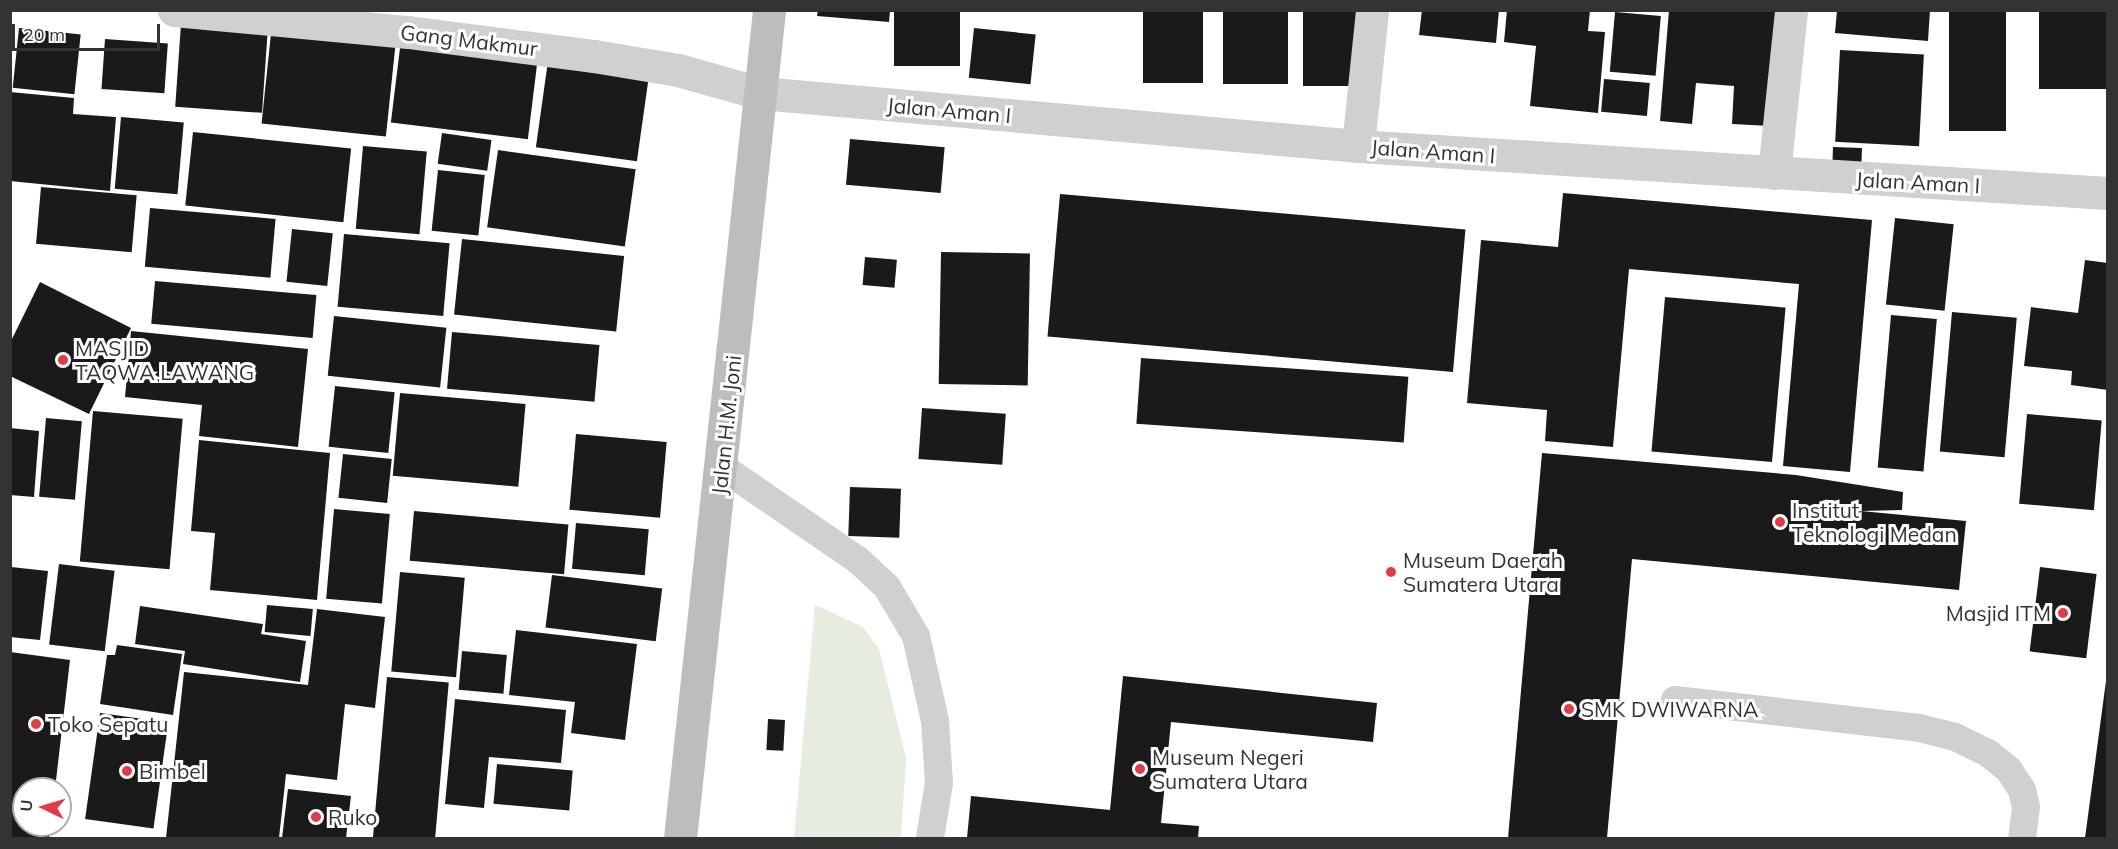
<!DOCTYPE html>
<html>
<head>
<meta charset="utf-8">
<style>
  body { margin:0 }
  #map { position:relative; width:2118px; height:849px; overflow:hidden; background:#fff; font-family:Mulish,sans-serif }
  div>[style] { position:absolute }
  .green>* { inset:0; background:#e6ecdf }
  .building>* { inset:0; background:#1a1a1a; transform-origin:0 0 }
  .lane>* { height:28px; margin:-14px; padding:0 14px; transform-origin:14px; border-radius:14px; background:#d0d0d0 }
  .street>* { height:33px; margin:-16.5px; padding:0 16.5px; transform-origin:16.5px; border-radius:16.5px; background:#d0d0d0 }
  .secondary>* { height:33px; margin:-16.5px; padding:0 16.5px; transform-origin:16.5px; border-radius:16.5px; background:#bdbdbd }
  .dots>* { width:16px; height:16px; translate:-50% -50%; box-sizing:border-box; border:3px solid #fff; border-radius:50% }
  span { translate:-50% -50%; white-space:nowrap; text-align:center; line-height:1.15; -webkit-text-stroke:6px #fff; paint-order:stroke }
  .street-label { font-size:21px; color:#333 }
  .poi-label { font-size:21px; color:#333 }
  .left { translate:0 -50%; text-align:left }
  .right { translate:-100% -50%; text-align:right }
  .frame { position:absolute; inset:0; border:12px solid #333; pointer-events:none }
  .north { position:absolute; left:12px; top:777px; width:60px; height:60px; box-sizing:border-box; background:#fff; border:2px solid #adadad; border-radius:50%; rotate:275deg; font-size:16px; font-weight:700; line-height:24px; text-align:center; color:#333 }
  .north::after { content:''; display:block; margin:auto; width:21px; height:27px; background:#e63946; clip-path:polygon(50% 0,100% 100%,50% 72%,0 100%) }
  .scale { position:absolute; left:12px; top:24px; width:148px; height:27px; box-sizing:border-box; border:3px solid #333; border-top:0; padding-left:8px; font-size:18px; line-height:21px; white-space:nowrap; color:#333; -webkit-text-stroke:4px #fff; paint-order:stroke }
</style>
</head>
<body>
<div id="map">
  <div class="green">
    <i style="clip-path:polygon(815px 605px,863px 627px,879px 649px,906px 758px,901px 838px,794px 838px)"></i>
  </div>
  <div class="building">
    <i style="clip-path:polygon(818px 10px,890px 10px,889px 22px,817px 16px)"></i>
    <i style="left:894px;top:10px;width:66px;height:56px"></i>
    <i style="left:1143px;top:10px;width:60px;height:73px"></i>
    <i style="left:1223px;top:10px;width:65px;height:74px"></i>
    <i style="left:1303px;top:10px;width:60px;height:76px"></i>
    <i style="clip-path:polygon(1422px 10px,1499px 10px,1496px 43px,1419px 35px)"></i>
    <i style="clip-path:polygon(1507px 10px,1590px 10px,1588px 31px,1605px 32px,1598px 113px,1530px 106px,1536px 46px,1504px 42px)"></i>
    <i style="clip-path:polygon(1669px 10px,1779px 10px,1770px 126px,1732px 124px,1734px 86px,1696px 83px,1692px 124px,1660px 121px)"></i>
    <i style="clip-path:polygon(1837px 10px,1930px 10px,1928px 41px,1835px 33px)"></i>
    <i style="left:1949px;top:10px;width:57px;height:121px"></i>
    <i style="left:2039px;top:10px;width:69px;height:79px"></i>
    <i style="left:1615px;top:12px;width:46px;height:60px;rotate:5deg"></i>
    <i style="left:181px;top:24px;width:87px;height:83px;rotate:4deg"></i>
    <i style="left:272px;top:24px;width:125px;height:100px;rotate:6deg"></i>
    <i style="left:19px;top:28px;width:62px;height:60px;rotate:6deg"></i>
    <i style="left:974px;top:28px;width:62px;height:50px;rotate:6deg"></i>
    <i style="left:105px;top:39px;width:63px;height:50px;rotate:4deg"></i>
    <i style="left:401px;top:40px;width:138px;height:83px;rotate:7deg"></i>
    <i style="left:1840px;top:50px;width:84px;height:92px;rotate:3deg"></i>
    <i style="left:548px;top:61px;width:102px;height:87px;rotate:8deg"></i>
    <i style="left:1604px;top:79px;width:46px;height:33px;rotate:5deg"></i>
    <i style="clip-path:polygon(10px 92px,74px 98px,73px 114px,116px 117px,110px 191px,10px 181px)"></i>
    <i style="left:121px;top:117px;width:63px;height:72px;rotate:5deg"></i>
    <i style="left:193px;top:132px;width:159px;height:74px;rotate:6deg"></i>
    <i style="left:442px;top:133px;width:50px;height:31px;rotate:8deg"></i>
    <i style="left:850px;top:139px;width:95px;height:46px;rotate:5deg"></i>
    <i style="left:363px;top:146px;width:64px;height:83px;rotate:5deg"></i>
    <i style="left:1833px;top:147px;width:29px;height:14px;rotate:2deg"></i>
    <i style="left:498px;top:150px;width:139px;height:78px;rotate:8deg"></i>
    <i style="left:438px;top:170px;width:47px;height:61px;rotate:6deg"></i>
    <i style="left:41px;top:187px;width:96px;height:57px;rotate:5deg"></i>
    <i style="clip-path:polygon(1563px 193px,1872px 220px,1850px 472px,1783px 466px,1799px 284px,1629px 269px,1613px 447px,1545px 441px,1547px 410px,1467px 403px,1481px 240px,1558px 247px)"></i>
    <i style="left:1060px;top:194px;width:407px;height:143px;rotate:5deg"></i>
    <i style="left:150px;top:208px;width:126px;height:59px;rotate:5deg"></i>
    <i style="left:1895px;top:218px;width:59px;height:87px;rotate:6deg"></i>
    <i style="left:292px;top:229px;width:41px;height:53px;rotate:6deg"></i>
    <i style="left:344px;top:234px;width:106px;height:73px;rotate:5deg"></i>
    <i style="left:462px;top:239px;width:163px;height:76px;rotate:6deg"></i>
    <i style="left:941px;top:252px;width:89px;height:132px;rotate:1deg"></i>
    <i style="left:865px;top:257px;width:32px;height:28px;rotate:5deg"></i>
    <i style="clip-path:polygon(2085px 260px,2108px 263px,2108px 390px,2071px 385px,2072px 371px,2024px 366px,2031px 307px,2078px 313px)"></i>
    <i style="left:155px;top:281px;width:162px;height:43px;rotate:5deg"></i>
    <i style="clip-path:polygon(40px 282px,131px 328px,89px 414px,10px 376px,10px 343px)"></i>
    <i style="left:1665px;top:297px;width:121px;height:155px;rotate:5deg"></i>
    <i style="left:1952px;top:312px;width:65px;height:140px;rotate:5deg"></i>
    <i style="left:1891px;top:315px;width:46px;height:153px;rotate:5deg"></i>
    <i style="left:334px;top:316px;width:113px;height:60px;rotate:6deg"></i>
    <i style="clip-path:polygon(131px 331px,308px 349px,298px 447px,199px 436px,202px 405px,125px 397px)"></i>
    <i style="left:452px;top:332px;width:148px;height:57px;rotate:5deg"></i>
    <i style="left:1141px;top:358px;width:268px;height:66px;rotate:4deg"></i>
    <i style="left:335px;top:386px;width:60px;height:61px;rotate:6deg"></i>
    <i style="left:400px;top:393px;width:126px;height:83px;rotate:5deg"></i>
    <i style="left:922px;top:408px;width:84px;height:51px;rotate:4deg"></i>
    <i style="left:93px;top:411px;width:90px;height:151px;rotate:5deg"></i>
    <i style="left:2027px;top:414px;width:75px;height:90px;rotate:5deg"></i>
    <i style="left:46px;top:418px;width:36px;height:79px;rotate:5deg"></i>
    <i style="clip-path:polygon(10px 428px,39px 431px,34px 497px,10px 495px)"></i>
    <i style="left:576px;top:434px;width:91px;height:76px;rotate:5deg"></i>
    <i style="clip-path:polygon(199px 440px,330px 453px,317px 600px,210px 590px,215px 533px,191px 531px)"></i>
    <i style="clip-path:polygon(1542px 453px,1796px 475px,1903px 492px,1902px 510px,1861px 511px,1966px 521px,1959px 590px,1632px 559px,1607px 838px,1508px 838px)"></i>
    <i style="left:343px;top:454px;width:49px;height:44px;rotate:6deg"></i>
    <i style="left:850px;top:487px;width:51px;height:49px;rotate:2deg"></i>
    <i style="left:334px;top:509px;width:56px;height:90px;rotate:5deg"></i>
    <i style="left:414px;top:511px;width:155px;height:50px;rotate:5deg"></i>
    <i style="left:576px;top:523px;width:73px;height:46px;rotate:5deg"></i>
    <i style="left:59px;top:564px;width:56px;height:81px;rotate:7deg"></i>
    <i style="clip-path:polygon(11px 567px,48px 571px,40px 640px,10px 637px)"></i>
    <i style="left:2040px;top:567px;width:57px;height:85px;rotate:7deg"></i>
    <i style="left:400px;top:572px;width:65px;height:100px;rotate:5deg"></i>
    <i style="left:552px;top:575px;width:111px;height:53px;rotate:7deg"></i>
    <i style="left:267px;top:605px;width:46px;height:27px;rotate:5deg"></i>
    <i style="clip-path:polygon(140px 606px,263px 624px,261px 634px,306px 641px,300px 682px,183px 664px,185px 651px,135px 644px)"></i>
    <i style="clip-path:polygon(317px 609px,385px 617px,375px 708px,345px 704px,337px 780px,286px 774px,279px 838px,166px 838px,184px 672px,308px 685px)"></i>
    <i style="clip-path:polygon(516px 630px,637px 644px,625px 740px,571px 733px,575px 702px,509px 695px)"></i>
    <i style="clip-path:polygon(117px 645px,182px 654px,173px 715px,100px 704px,107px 655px,115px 655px)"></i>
    <i style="left:462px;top:651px;width:45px;height:39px;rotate:5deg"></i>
    <i style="clip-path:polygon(10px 652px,70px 660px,55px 789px,24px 789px,24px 825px,51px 825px,49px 838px,10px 838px)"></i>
    <i style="clip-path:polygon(1123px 676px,1377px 703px,1373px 742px,1171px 722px,1161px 823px,1199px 826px,1198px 838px,967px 838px,971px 796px,1110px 810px)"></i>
    <i style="left:387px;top:677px;width:62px;height:161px;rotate:5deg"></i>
    <i style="clip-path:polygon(2106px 681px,2108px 838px,2085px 838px)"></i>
    <i style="clip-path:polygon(455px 699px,566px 710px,561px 763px,489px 757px,484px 808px,445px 804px)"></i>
    <i style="left:100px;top:713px;width:69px;height:107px;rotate:8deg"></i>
    <i style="left:768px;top:719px;width:17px;height:31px;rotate:3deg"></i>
    <i style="left:497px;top:764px;width:76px;height:40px;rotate:5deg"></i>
    <i style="clip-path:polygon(288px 789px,351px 796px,346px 838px,282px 838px)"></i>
  </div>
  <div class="lane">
    <i style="left:722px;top:467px;width:165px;rotate:34.4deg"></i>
    <i style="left:858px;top:560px;width:40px;rotate:43deg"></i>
    <i style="left:887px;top:587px;width:57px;rotate:59.4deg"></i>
    <i style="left:916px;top:636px;width:87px;rotate:77.4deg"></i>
    <i style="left:935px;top:721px;width:62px;rotate:86.3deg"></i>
    <i style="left:939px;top:783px;width:56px;rotate:99.3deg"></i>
    <i style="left:1675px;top:700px;width:246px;rotate:6.5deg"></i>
    <i style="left:1919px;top:728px;width:37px;rotate:14deg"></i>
    <i style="left:1955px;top:737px;width:37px;rotate:26deg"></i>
    <i style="left:1988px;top:753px;width:27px;rotate:39deg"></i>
    <i style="left:2009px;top:770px;width:24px;rotate:57deg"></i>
    <i style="left:2022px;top:790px;width:17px;rotate:77deg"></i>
    <i style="left:2026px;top:807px;width:31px;rotate:97deg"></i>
  </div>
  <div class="street">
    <i style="left:174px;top:10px;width:235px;rotate:5.4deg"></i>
    <i style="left:408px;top:32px;width:188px;rotate:7.4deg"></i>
    <i style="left:594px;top:56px;width:85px;rotate:9.5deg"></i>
    <i style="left:678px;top:70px;width:85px;rotate:15.7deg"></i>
    <i style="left:760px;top:93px;width:600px;rotate:5.06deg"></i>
    <i style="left:1358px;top:146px;width:751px;rotate:3.59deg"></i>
    <i style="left:1358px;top:146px;width:137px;rotate:-84.1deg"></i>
    <i style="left:1774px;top:173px;width:164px;rotate:-84deg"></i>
  </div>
  <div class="secondary">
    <i style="left:680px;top:838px;width:833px;rotate:-83.86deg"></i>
  </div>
  <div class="dots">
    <i style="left:63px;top:360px;background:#e63946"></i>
    <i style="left:1780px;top:522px;background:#e63946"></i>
    <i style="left:1391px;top:572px;background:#e63946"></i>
    <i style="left:2063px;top:613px;background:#e63946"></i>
    <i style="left:1569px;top:709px;background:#e63946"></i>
    <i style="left:36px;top:724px;background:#e63946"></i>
    <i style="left:1140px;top:769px;background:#e63946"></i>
    <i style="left:127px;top:771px;background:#e63946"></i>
    <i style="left:316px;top:817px;background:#e63946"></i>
  </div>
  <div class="street-label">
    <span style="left:469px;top:40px;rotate:7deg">Gang Makmur</span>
    <span style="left:949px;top:110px;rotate:5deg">Jalan Aman I</span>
    <span style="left:1433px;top:151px;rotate:4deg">Jalan Aman I</span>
    <span style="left:1918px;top:182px;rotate:3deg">Jalan Aman I</span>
    <span style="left:726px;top:425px;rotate:-84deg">Jalan H.M. Joni</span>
  </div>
  <div class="poi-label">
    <span class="left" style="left:75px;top:360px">MASJID<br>TAQWA LAWANG</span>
    <span class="left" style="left:1792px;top:522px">Institut<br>Teknologi Medan</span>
    <span class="left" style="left:1403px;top:572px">Museum Daerah<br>Sumatera Utara</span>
    <span class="right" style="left:2051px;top:613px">Masjid ITM</span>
    <span class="left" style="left:1581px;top:709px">SMK DWIWARNA</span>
    <span class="left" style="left:48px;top:724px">Toko Sepatu</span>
    <span class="left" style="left:1152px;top:769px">Museum Negeri<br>Sumatera Utara</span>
    <span class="left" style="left:139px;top:771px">Bimbel</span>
    <span class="left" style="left:328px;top:817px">Ruko</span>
  </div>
  <div class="frame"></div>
  <div class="north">U</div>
  <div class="scale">20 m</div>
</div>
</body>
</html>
